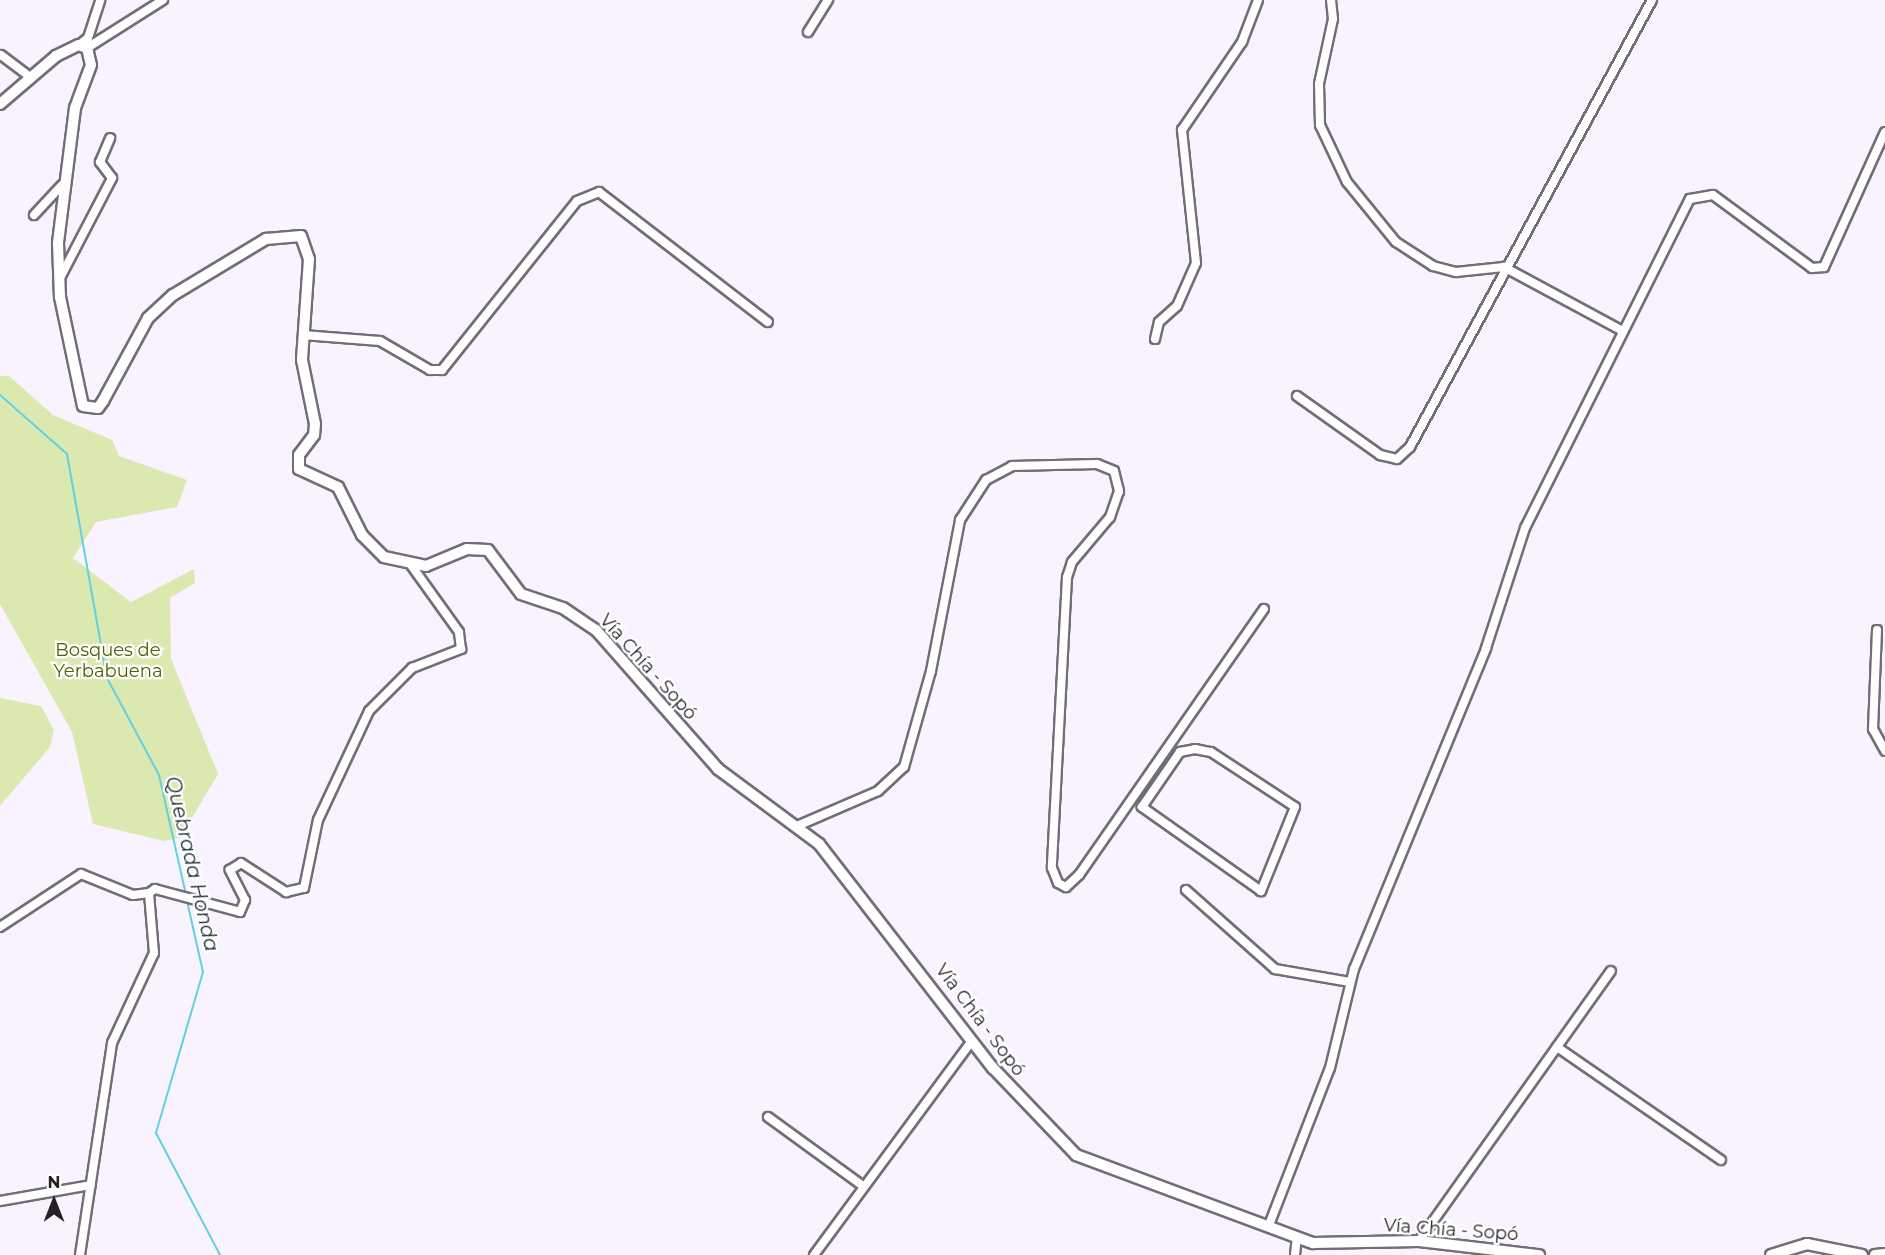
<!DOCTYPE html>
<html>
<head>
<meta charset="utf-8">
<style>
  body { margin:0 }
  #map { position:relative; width:1885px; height:1255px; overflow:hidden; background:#f9f2ff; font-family:Montserrat,sans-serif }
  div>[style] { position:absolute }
  .green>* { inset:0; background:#dbe9b1 }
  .stream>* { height:2px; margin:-1px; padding:0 1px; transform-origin:1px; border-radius:1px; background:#61d1df }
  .roads { filter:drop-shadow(2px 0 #736d78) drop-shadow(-2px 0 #736d78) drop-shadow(0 2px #736d78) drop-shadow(0 -2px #736d78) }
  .street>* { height:8px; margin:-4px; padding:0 4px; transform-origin:4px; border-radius:4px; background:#fff }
  .secondary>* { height:10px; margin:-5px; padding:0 5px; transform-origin:5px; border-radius:5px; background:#fff }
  span { translate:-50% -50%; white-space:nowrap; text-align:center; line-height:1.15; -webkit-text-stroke:4.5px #fff; paint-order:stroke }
  .park-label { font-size:18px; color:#516004 }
  .street-label { font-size:18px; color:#242126 }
  .water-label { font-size:20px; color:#1b2f32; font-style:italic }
  .north { position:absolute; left:24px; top:1171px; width:60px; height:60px; -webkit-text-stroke:4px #fff; paint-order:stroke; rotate:0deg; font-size:16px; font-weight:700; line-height:24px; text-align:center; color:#242126 }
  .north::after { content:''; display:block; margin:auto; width:21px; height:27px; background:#242126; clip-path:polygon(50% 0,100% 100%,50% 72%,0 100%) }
</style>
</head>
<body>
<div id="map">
  <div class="green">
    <i style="clip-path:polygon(0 376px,9px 376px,53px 415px,112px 440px,119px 456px,187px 480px,177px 507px,96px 522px,73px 558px,131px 602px,194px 569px,195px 583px,170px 598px,171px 659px,218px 774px,180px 838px,164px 841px,93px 824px,72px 732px,0 604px)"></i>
    <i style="clip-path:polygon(0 698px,41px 706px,54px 730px,50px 747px,0 806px)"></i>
  </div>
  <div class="stream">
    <i style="left:0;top:395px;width:89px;rotate:41.4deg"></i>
    <i style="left:67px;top:454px;width:228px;rotate:79.9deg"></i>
    <i style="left:107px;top:678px;width:110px;rotate:61.8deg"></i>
    <i style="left:159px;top:775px;width:123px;rotate:77.3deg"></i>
    <i style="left:187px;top:901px;width:73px;rotate:77.3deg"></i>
    <i style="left:203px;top:972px;width:168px;rotate:106.3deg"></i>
    <i style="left:156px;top:1133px;width:138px;rotate:62.3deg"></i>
  </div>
  <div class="roads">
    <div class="street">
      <i style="left:1331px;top:0;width:19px;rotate:84deg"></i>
      <i style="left:1333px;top:19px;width:66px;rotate:102.2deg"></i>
      <i style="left:1319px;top:84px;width:41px;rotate:88.6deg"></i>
      <i style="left:1320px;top:125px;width:63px;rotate:64.7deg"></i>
      <i style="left:1347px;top:182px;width:77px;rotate:50.8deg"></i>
      <i style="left:1396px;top:242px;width:44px;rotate:33deg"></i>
      <i style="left:1433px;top:266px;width:24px;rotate:15deg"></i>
      <i style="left:1456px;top:272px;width:48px;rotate:-5.9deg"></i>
      <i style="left:1504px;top:267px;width:135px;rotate:28.3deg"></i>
      <i style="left:808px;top:32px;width:38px;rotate:-58deg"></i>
      <i style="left:79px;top:45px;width:11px;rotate:-38deg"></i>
      <i style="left:88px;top:38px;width:40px;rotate:-72deg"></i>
      <i style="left:87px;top:48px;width:90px;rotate:-32.3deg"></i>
      <i style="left:1px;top:55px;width:36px;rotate:37deg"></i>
      <i style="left:34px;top:215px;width:41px;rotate:-47deg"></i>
      <i style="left:59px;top:280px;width:115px;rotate:-62.5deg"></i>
      <i style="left:112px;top:178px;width:20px;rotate:-127deg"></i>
      <i style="left:100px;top:162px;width:26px;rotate:-67deg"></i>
      <i style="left:303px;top:335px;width:77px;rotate:4.5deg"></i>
      <i style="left:380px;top:341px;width:58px;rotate:30.1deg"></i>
      <i style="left:430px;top:370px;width:12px"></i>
      <i style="left:442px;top:370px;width:216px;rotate:-51.4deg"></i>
      <i style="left:577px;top:201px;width:24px;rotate:-22deg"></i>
      <i style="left:599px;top:192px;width:213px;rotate:37.6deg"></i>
      <i style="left:1155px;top:339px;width:17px;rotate:-77deg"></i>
      <i style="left:1159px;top:322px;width:24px;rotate:-42deg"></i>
      <i style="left:1177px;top:306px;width:47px;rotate:-66.2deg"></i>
      <i style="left:1196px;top:263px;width:134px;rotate:-96deg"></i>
      <i style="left:1182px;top:130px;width:107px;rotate:-55.7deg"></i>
      <i style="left:1242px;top:42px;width:45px;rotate:-69.1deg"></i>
      <i style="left:1297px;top:396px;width:102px;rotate:35.4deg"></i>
      <i style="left:1380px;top:455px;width:17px;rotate:13deg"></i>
      <i style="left:1397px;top:459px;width:18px;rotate:-43deg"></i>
      <i style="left:1410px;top:447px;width:508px;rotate:-61.57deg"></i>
      <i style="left:1877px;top:630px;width:99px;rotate:92.3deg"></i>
      <i style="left:1873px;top:729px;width:25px;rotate:61deg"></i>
      <i style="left:1195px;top:749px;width:16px;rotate:11deg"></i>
      <i style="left:1211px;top:752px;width:100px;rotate:33.2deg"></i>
      <i style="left:1295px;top:807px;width:91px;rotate:112deg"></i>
      <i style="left:1261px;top:891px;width:146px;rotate:-144.8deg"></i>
      <i style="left:1142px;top:807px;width:67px;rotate:-55.4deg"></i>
      <i style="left:1180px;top:752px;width:15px;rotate:-11deg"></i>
      <i style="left:797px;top:826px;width:88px;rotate:-23.4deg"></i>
      <i style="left:878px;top:791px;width:35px;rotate:-43deg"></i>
      <i style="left:904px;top:767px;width:100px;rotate:-74.3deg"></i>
      <i style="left:931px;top:671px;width:154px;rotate:-79.1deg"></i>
      <i style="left:960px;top:520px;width:48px;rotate:-57deg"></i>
      <i style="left:986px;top:480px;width:30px;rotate:-28deg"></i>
      <i style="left:1012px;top:466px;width:85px;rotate:-1.3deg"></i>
      <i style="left:1097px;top:464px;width:18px;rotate:22deg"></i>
      <i style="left:1114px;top:471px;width:21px;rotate:76deg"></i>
      <i style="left:1119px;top:491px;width:28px;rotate:109deg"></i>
      <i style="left:1110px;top:517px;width:59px;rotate:130.2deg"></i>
      <i style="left:1072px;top:562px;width:16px;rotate:108deg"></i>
      <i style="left:1067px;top:577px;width:291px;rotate:93deg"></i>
      <i style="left:1052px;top:868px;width:16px;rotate:68deg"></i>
      <i style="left:1058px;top:883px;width:9px;rotate:27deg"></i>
      <i style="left:1066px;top:887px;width:18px;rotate:-43deg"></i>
      <i style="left:1079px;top:875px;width:324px;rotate:-55.2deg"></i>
      <i style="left:1186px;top:890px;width:119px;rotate:41.6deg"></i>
      <i style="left:1275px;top:969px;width:76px;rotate:9.8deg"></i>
      <i style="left:0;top:927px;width:97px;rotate:-33.2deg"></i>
      <i style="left:81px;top:874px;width:56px;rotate:22deg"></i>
      <i style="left:133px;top:895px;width:16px;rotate:-7deg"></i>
      <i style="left:1557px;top:1047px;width:199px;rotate:34.6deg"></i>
      <i style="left:768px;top:1117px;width:117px;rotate:36deg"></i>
      <i style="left:0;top:1201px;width:92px;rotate:-10deg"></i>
      <i style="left:1269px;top:1225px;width:168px;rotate:-68.8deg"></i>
      <i style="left:1330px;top:1068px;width:102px;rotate:-76.4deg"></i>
      <i style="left:1354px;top:969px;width:347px;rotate:-67.6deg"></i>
      <i style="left:1486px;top:648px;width:126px;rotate:-72deg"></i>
      <i style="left:1525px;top:528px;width:368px;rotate:-63.4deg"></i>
      <i style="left:1690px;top:199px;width:23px;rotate:-10deg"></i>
      <i style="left:1713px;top:195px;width:123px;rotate:36.4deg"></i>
      <i style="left:1812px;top:268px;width:12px;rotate:-5deg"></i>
      <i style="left:1824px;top:267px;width:148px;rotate:-65.7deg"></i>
      <i style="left:1419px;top:1241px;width:331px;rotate:-54.6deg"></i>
      <i style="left:80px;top:1255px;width:214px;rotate:-81.4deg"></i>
      <i style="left:112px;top:1043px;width:99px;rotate:-65deg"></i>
      <i style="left:154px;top:953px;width:60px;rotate:-94.8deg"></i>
      <i style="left:149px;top:893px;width:7px;rotate:-34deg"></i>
      <i style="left:155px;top:889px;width:88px;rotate:15.1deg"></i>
      <i style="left:240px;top:912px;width:13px;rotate:-67deg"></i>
      <i style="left:245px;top:900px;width:34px;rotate:-117deg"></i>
      <i style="left:230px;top:870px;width:13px;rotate:-32deg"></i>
      <i style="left:241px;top:863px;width:54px;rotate:32.8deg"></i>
      <i style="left:286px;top:892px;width:18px;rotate:-13deg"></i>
      <i style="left:304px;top:888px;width:69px;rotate:-78.4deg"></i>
      <i style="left:318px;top:820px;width:120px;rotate:-64.9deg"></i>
      <i style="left:369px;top:711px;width:61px;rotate:-45deg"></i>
      <i style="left:412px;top:668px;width:53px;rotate:-21.2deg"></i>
      <i style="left:461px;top:649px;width:17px;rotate:-97deg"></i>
      <i style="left:459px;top:632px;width:82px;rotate:-125.6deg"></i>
      <i style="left:814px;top:1255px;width:266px;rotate:-53.6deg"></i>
      <i style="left:1295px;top:1255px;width:18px;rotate:-84deg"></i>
    </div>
    <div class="secondary">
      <i style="left:0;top:104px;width:74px;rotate:-40.6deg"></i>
      <i style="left:56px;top:56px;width:25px;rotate:-26deg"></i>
      <i style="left:79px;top:45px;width:9px;rotate:21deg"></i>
      <i style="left:87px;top:48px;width:17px;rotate:77deg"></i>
      <i style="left:91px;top:65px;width:46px;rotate:110.4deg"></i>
      <i style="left:75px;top:108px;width:136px;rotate:97.2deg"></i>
      <i style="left:58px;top:243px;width:54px;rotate:87.9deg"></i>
      <i style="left:60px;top:297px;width:111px;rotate:78.1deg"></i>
      <i style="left:83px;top:406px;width:15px;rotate:8deg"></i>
      <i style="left:98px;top:408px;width:9px;rotate:-54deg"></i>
      <i style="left:103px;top:401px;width:94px;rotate:-61.5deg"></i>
      <i style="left:148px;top:318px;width:34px;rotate:-43deg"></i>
      <i style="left:173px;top:295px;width:109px;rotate:-31.1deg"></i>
      <i style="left:266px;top:239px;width:35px;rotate:-5deg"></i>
      <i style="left:301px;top:236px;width:24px;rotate:71deg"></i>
      <i style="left:309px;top:259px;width:101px;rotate:94deg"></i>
      <i style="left:302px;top:360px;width:65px;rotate:78.5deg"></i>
      <i style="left:315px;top:424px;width:11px;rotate:95deg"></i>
      <i style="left:314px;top:435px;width:25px;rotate:127deg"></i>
      <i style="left:299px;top:455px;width:14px;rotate:90deg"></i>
      <i style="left:299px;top:469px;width:43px;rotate:24.8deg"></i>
      <i style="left:338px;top:487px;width:54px;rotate:63.4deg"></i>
      <i style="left:362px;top:535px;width:31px;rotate:45deg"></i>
      <i style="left:384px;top:557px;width:43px;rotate:12.1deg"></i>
      <i style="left:426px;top:566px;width:44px;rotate:-22.5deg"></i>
      <i style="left:467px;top:549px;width:21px;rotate:3deg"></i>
      <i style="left:488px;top:550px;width:55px;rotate:53.1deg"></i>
      <i style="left:521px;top:594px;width:44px;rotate:18.4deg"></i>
      <i style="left:563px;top:608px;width:40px;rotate:34deg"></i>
      <i style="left:596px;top:630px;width:185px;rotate:48.7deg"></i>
      <i style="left:718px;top:769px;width:126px;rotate:36.6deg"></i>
      <i style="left:819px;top:844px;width:284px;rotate:52.2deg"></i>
      <i style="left:993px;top:1068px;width:120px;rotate:46.3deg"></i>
      <i style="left:1076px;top:1155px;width:253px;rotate:20.4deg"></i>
      <i style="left:1313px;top:1243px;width:106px;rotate:-1.1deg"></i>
      <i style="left:1419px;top:1241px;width:121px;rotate:6.7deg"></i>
      <i style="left:1771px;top:1255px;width:38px;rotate:-17deg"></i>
      <i style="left:1807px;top:1244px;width:56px;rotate:11.3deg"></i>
      <i style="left:1875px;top:1255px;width:10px;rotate:-6deg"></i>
    </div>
  </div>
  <div class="park-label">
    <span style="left:108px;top:661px">Bosques de<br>Yerbabuena</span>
  </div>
  <div class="street-label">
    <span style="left:648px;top:667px;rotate:48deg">Vía Chía - Sopó</span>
    <span style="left:980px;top:1020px;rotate:53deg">Vía Chía - Sopó</span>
    <span style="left:1451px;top:1230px;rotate:4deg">Vía Chía - Sopó</span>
  </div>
  <div class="water-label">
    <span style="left:192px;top:864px;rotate:77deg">Quebrada Honda</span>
  </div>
  <div class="north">N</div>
</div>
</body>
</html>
